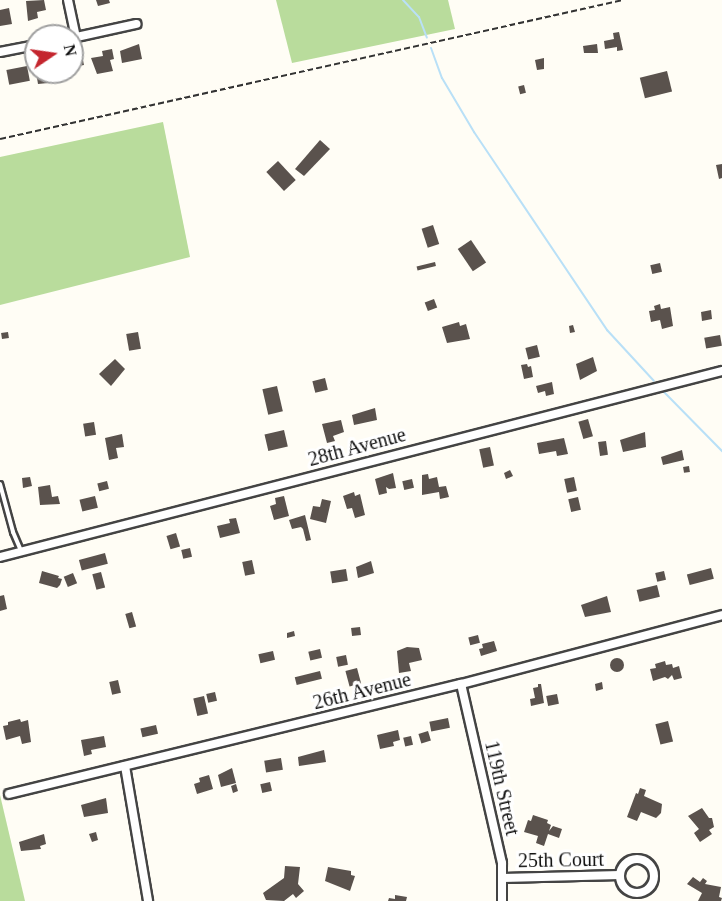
<!DOCTYPE html>
<html>
<head>
<meta charset="utf-8">
<style>
  body { margin:0 }
  #map { position:relative; width:722px; height:901px; overflow:hidden; background:#fffdf5; font-family:"Times New Roman",serif }
  div>[style] { position:absolute }
  .forest>* { inset:0; background:#b9dc9c }
  .stream>* { height:2px; margin:-1px; padding:0 1px; transform-origin:1px; border-radius:1px; background:#b9e0f7 }
  .building>* { inset:0; background:#5a524d; transform-origin:0 0 }
  .round { border-radius:50% }
  .path>* { height:1.5px; margin-top:-0.75px; transform-origin:0; background:repeating-linear-gradient(90deg,#333 0 6px,transparent 0 9px) }
  .roads { filter:drop-shadow(2px 0 #444) drop-shadow(-2px 0 #444) drop-shadow(0 2px #444) drop-shadow(0 -2px #444) }
  .service>* { height:4px; margin:-2px; padding:0 2px; transform-origin:2px; border-radius:2px; background:#fff }
  .minor>* { height:8px; margin:-4px; padding:0 4px; transform-origin:4px; border-radius:4px; background:#fff }
  .minor>.ring { margin:-4px; padding:0; box-sizing:content-box; background:none; border:8px solid #fff; border-radius:50% }
  span { translate:-50% -50%; white-space:nowrap; text-align:center; line-height:1.15; -webkit-text-stroke:6px #fff; paint-order:stroke }
  .street-label { font-size:20px; color:#111 }
  .north { position:absolute; left:24px; top:24px; width:60px; height:60px; box-sizing:border-box; background:#fff; border:2px solid #a0a0a0; border-radius:50%; rotate:77deg; font-size:16px; font-weight:700; line-height:24px; text-align:center; color:#111 }
  .north::after { content:''; display:block; margin:auto; width:21px; height:27px; background:#c4262e; clip-path:polygon(50% 0,100% 100%,50% 72%,0 100%) }
</style>
</head>
<body>
<div id="map">
  <div class="forest">
    <i style="clip-path:polygon(276px 0,448px 0,455px 29px,292px 63px)"></i>
    <i style="clip-path:polygon(163px 122px,190px 257px,0 305px,0 157px)"></i>
    <i style="clip-path:polygon(0 795px,25px 901px,0 901px)"></i>
  </div>
  <div class="stream">
    <i style="left:403px;top:0;width:23px;rotate:47deg"></i>
    <i style="left:419px;top:17px;width:22px;rotate:69deg"></i>
    <i style="left:431px;top:48px;width:32px;rotate:70deg"></i>
    <i style="left:442px;top:78px;width:63px;rotate:59.3deg"></i>
    <i style="left:474px;top:132px;width:239px;rotate:56.1deg"></i>
    <i style="left:607px;top:330px;width:69px;rotate:47.3deg"></i>
    <i style="left:664px;top:392px;width:83px;rotate:45.5deg"></i>
  </div>
  <div class="building">
    <i style="clip-path:polygon(44px 0,46px 10px,37px 12px,38px 18px,28px 21px,26px 1px)"></i>
    <i style="clip-path:polygon(96px 0,109px 0,110px 3px,98px 6px)"></i>
    <i style="clip-path:polygon(9px 8px,12px 24px,0 26px,0 10px)"></i>
    <i style="clip-path:polygon(619px 32px,623px 50px,617px 51px,617px 47px,605px 49px,604px 41px,614px 39px,613px 33px)"></i>
    <i style="clip-path:polygon(139px 44px,142px 59px,122px 63px,120px 51px)"></i>
    <i style="clip-path:polygon(597px 44px,598px 53px,584px 53px,583px 46px)"></i>
    <i style="clip-path:polygon(112px 49px,114px 59px,110px 60px,113px 71px,97px 74px,91px 58px,103px 56px,102px 51px)"></i>
    <i style="clip-path:polygon(82px 56px,84px 65px,72px 67px,72px 58px)"></i>
    <i style="clip-path:polygon(544px 58px,544px 69px,537px 70px,535px 60px)"></i>
    <i style="left:27px;top:66px;width:15px;height:21px;rotate:79deg"></i>
    <i style="left:667px;top:71px;width:21px;height:28px;rotate:76deg"></i>
    <i style="clip-path:polygon(36px 72px,56px 72px,58px 79px,48px 83px,38px 84px)"></i>
    <i style="left:524px;top:85px;width:8px;height:6px;rotate:76deg"></i>
    <i style="clip-path:polygon(320px 140px,330px 149px,304px 176px,295px 169px)"></i>
    <i style="left:278px;top:161px;width:26px;height:16px;rotate:47deg"></i>
    <i style="clip-path:polygon(722px 164px,722px 178px,719px 179px,716px 165px)"></i>
    <i style="left:433px;top:225px;width:20px;height:12px;rotate:72deg"></i>
    <i style="left:471px;top:240px;width:27px;height:16px;rotate:56deg"></i>
    <i style="left:435px;top:262px;width:4px;height:19px;rotate:76deg"></i>
    <i style="left:660px;top:263px;width:9px;height:10px;rotate:77deg"></i>
    <i style="left:434px;top:299px;width:9px;height:10px;rotate:69deg"></i>
    <i style="clip-path:polygon(660px 304px,661px 309px,670px 307px,673px 326px,662px 329px,660px 320px,651px 322px,649px 311px,655px 310px,654px 306px)"></i>
    <i style="clip-path:polygon(711px 310px,712px 319px,702px 321px,701px 312px)"></i>
    <i style="clip-path:polygon(459px 322px,460px 326px,466px 324px,470px 339px,447px 343px,442px 327px)"></i>
    <i style="clip-path:polygon(573px 325px,575px 332px,570px 333px,569px 326px)"></i>
    <i style="left:8px;top:332px;width:6px;height:7px;rotate:81deg"></i>
    <i style="left:138px;top:332px;width:17px;height:12px;rotate:80deg"></i>
    <i style="left:720px;top:335px;width:11px;height:16px;rotate:80deg"></i>
    <i style="left:537px;top:345px;width:12px;height:12px;rotate:76deg"></i>
    <i style="clip-path:polygon(593px 357px,597px 371px,580px 380px,576px 364px)"></i>
    <i style="clip-path:polygon(115px 359px,125px 369px,111px 386px,99px 374px)"></i>
    <i style="clip-path:polygon(527px 364px,528px 367px,531px 366px,533px 377px,524px 379px,521px 365px)"></i>
    <i style="left:325px;top:378px;width:12px;height:13px;rotate:76deg"></i>
    <i style="clip-path:polygon(552px 382px,554px 394px,546px 396px,545px 391px,538px 393px,536px 386px)"></i>
    <i style="left:277px;top:386px;width:26px;height:15px;rotate:77deg"></i>
    <i style="clip-path:polygon(375px 408px,377px 420px,354px 425px,352px 415px)"></i>
    <i style="left:588px;top:419px;width:18px;height:10px;rotate:74deg"></i>
    <i style="clip-path:polygon(341px 420px,344px 432px,333px 436px,335px 441px,327px 443px,322px 424px)"></i>
    <i style="left:94px;top:422px;width:13px;height:11px;rotate:81deg"></i>
    <i style="left:284px;top:430px;width:17px;height:20px;rotate:77deg"></i>
    <i style="clip-path:polygon(645px 432px,646px 447px,623px 452px,620px 440px)"></i>
    <i style="clip-path:polygon(122px 434px,124px 447px,116px 448px,118px 458px,109px 460px,105px 438px)"></i>
    <i style="clip-path:polygon(564px 438px,568px 454px,557px 456px,556px 451px,539px 454px,537px 443px)"></i>
    <i style="left:606px;top:441px;width:14px;height:8px;rotate:82deg"></i>
    <i style="left:490px;top:447px;width:19px;height:11px;rotate:78deg"></i>
    <i style="clip-path:polygon(682px 450px,684px 460px,663px 465px,661px 457px)"></i>
    <i style="left:689px;top:466px;width:6px;height:6px;rotate:81deg"></i>
    <i style="clip-path:polygon(510px 470px,513px 476px,506px 479px,504px 473px)"></i>
    <i style="clip-path:polygon(393px 473px,396px 488px,389px 489px,386px 487px,387px 493px,379px 495px,375px 479px)"></i>
    <i style="clip-path:polygon(428px 474px,429px 479px,437px 477px,439px 487px,446px 486px,449px 497px,440px 499px,439px 492px,422px 495px,422px 475px)"></i>
    <i style="clip-path:polygon(30px 477px,32px 486px,23px 488px,22px 478px)"></i>
    <i style="left:574px;top:477px;width:14px;height:10px;rotate:78deg"></i>
    <i style="left:412px;top:479px;width:9px;height:10px;rotate:77deg"></i>
    <i style="left:107px;top:481px;width:8px;height:10px;rotate:76deg"></i>
    <i style="clip-path:polygon(50px 485px,52px 497px,58px 496px,60px 504px,40px 505px,38px 487px)"></i>
    <i style="clip-path:polygon(354px 492px,355px 496px,360px 494px,365px 515px,355px 518px,352px 508px,347px 509px,343px 496px)"></i>
    <i style="left:95px;top:496px;width:12px;height:16px;rotate:76deg"></i>
    <i style="clip-path:polygon(284px 496px,289px 516px,274px 520px,270px 506px,276px 504px,275px 498px)"></i>
    <i style="left:578px;top:497px;width:13px;height:10px;rotate:77deg"></i>
    <i style="clip-path:polygon(322px 499px,331px 501px,326px 523px,310px 519px,313px 506px,320px 507px)"></i>
    <i style="clip-path:polygon(305px 515px,311px 540px,306px 541px,303px 529px,301px 527px,292px 529px,289px 520px)"></i>
    <i style="clip-path:polygon(236px 518px,240px 533px,220px 538px,217px 526px,230px 523px,229px 519px)"></i>
    <i style="left:176px;top:533px;width:14px;height:10px;rotate:73deg"></i>
    <i style="left:190px;top:548px;width:9px;height:9px;rotate:77deg"></i>
    <i style="left:105px;top:553px;width:11px;height:27px;rotate:75deg"></i>
    <i style="left:252px;top:560px;width:14px;height:10px;rotate:78deg"></i>
    <i style="clip-path:polygon(371px 561px,374px 573px,358px 578px,356px 567px)"></i>
    <i style="left:711px;top:568px;width:11px;height:25px;rotate:75deg"></i>
    <i style="left:346px;top:569px;width:12px;height:16px;rotate:81deg"></i>
    <i style="clip-path:polygon(42px 571px,59px 576px,58px 578px,62px 579px,60px 585px,57px 588px,39px 583px)"></i>
    <i style="left:664px;top:571px;width:9px;height:9px;rotate:77deg"></i>
    <i style="left:101px;top:572px;width:16px;height:9px;rotate:75deg"></i>
    <i style="left:73px;top:573px;width:11px;height:10px;rotate:68deg"></i>
    <i style="left:657px;top:585px;width:12px;height:21px;rotate:76deg"></i>
    <i style="clip-path:polygon(4px 595px,7px 609px,0 611px,0 596px)"></i>
    <i style="clip-path:polygon(607px 596px,611px 612px,585px 617px,581px 605px)"></i>
    <i style="left:132px;top:612px;width:15px;height:7px;rotate:74deg"></i>
    <i style="left:360px;top:627px;width:8px;height:9px;rotate:83deg"></i>
    <i style="clip-path:polygon(294px 631px,295px 636px,287px 638px,287px 633px)"></i>
    <i style="left:478px;top:635px;width:8px;height:10px;rotate:76deg"></i>
    <i style="clip-path:polygon(494px 641px,497px 651px,481px 656px,479px 649px,483px 648px,482px 644px)"></i>
    <i style="clip-path:polygon(407px 647px,419px 648px,422px 660px,409px 663px,411px 671px,399px 673px,397px 651px)"></i>
    <i style="left:320px;top:649px;width:9px;height:12px;rotate:77deg"></i>
    <i style="left:273px;top:651px;width:9px;height:15px;rotate:77deg"></i>
    <i style="left:346px;top:655px;width:10px;height:10px;rotate:79deg"></i>
    <i class="round" style="left:610px;top:658px;width:14px;height:14px"></i>
    <i style="clip-path:polygon(665px 661px,666px 665px,672px 664px,673px 668px,679px 666px,682px 678px,674px 680px,672px 675px,668px 679px,665px 677px,653px 681px,650px 669px,656px 668px,655px 664px)"></i>
    <i style="left:357px;top:668px;width:16px;height:12px;rotate:75deg"></i>
    <i style="left:320px;top:671px;width:8px;height:26px;rotate:76deg"></i>
    <i style="left:118px;top:680px;width:13px;height:9px;rotate:77deg"></i>
    <i style="clip-path:polygon(602px 682px,603px 689px,596px 691px,595px 684px)"></i>
    <i style="clip-path:polygon(538px 684px,541px 684px,544px 703px,531px 706px,530px 699px,535px 698px,533px 688px,538px 687px)"></i>
    <i style="left:215px;top:692px;width:9px;height:9px;rotate:77deg"></i>
    <i style="left:557px;top:694px;width:10px;height:11px;rotate:79deg"></i>
    <i style="left:204px;top:696px;width:18px;height:11px;rotate:77deg"></i>
    <i style="left:448px;top:718px;width:10px;height:19px;rotate:79deg"></i>
    <i style="clip-path:polygon(20px 719px,21px 722px,28px 720px,31px 742px,22px 744px,20px 736px,6px 740px,3px 726px,8px 725px,8px 722px)"></i>
    <i style="left:668px;top:721px;width:21px;height:13px;rotate:76deg"></i>
    <i style="left:156px;top:725px;width:9px;height:16px;rotate:77deg"></i>
    <i style="clip-path:polygon(398px 730px,400px 740px,393px 742px,394px 746px,380px 749px,377px 735px)"></i>
    <i style="left:428px;top:731px;width:10px;height:10px;rotate:73deg"></i>
    <i style="clip-path:polygon(104px 736px,106px 747px,91px 750px,92px 754px,84px 756px,81px 740px)"></i>
    <i style="left:411px;top:736px;width:9px;height:8px;rotate:77deg"></i>
    <i style="clip-path:polygon(324px 750px,326px 762px,299px 766px,298px 757px)"></i>
    <i style="left:281px;top:758px;width:12px;height:17px;rotate:81deg"></i>
    <i style="clip-path:polygon(232px 768px,236px 783px,221px 787px,218px 775px)"></i>
    <i style="clip-path:polygon(209px 775px,213px 789px,197px 794px,194px 784px,200px 782px,199px 778px)"></i>
    <i style="left:270px;top:782px;width:9px;height:10px;rotate:77deg"></i>
    <i style="clip-path:polygon(236px 784px,238px 791px,233px 793px,231px 786px)"></i>
    <i style="clip-path:polygon(640px 788px,646px 790px,644px 796px,662px 804px,661px 813px,656px 818px,641px 812px,637px 821px,627px 817px,636px 793px,638px 794px)"></i>
    <i style="clip-path:polygon(106px 798px,108px 813px,84px 817px,81px 805px)"></i>
    <i style="clip-path:polygon(702px 808px,709px 818px,712px 818px,714px 827px,709px 830px,712px 834px,700px 842px,694px 833px,699px 829px,688px 816px)"></i>
    <i style="clip-path:polygon(533px 815px,548px 820px,547px 823px,551px 825px,549px 831px,553px 826px,562px 829px,559px 838px,548px 834px,544px 846px,536px 843px,538px 836px,524px 832px,528px 820px,531px 821px)"></i>
    <i style="clip-path:polygon(96px 832px,98px 840px,92px 842px,89px 834px)"></i>
    <i style="clip-path:polygon(44px 834px,46px 844px,40px 846px,41px 849px,21px 851px,19px 842px)"></i>
    <i style="clip-path:polygon(285px 866px,300px 867px,298px 884px,304px 891px,296px 898px,293px 894px,284px 901px,266px 900px,263px 893px,284px 878px)"></i>
    <i style="clip-path:polygon(328px 867px,351px 871px,351px 875px,355px 876px,350px 891px,325px 881px)"></i>
    <i style="clip-path:polygon(693px 877px,700px 882px,703px 878px,707px 881px,705px 884px,721px 887px,719px 897px,722px 898px,721px 901px,698px 901px,702px 893px,687px 884px)"></i>
    <i style="clip-path:polygon(395px 895px,407px 897px,406px 901px,388px 901px,389px 898px,395px 899px)"></i>
  </div>
  <div class="path">
    <i style="left:0;top:139px;width:638px;rotate:-12.58deg"></i>
  </div>
  <div class="roads">
    <div class="service">
      <i style="left:0;top:484px;width:50px;rotate:74.8deg"></i>
      <i style="left:13px;top:532px;width:21px;rotate:67deg"></i>
    </div>
    <div class="minor">
      <i style="left:68px;top:0;width:38px;rotate:78deg"></i>
      <i style="left:72px;top:38px;width:66px;rotate:-12.3deg"></i>
      <i style="left:0;top:52px;width:37px;rotate:-11deg"></i>
      <i style="left:0;top:557px;width:746px;rotate:-14.45deg"></i>
      <i style="left:461px;top:684px;width:184px;rotate:77.1deg"></i>
      <i style="left:502px;top:863px;width:38px;rotate:90deg"></i>
      <i style="left:125px;top:766px;width:137px;rotate:80.3deg"></i>
      <i style="left:9px;top:794px;width:465px;rotate:-13.7deg"></i>
      <i style="left:461px;top:684px;width:270px;rotate:-14.8deg"></i>
      <i class="ring" style="left:620px;top:859px;width:26px;height:26px"></i>
      <i style="left:503px;top:878px;width:117px;rotate:-1.5deg"></i>
    </div>
  </div>
  <div class="street-label">
    <span style="left:357px;top:447px;rotate:-15deg">28th Avenue</span>
    <span style="left:362px;top:691px;rotate:-14deg">26th Avenue</span>
    <span style="left:502px;top:788px;rotate:77deg">119th Street</span>
    <span style="left:561px;top:860px;rotate:-1deg">25th Court</span>
  </div>
  <div class="north">N</div>
</div>
</body>
</html>
